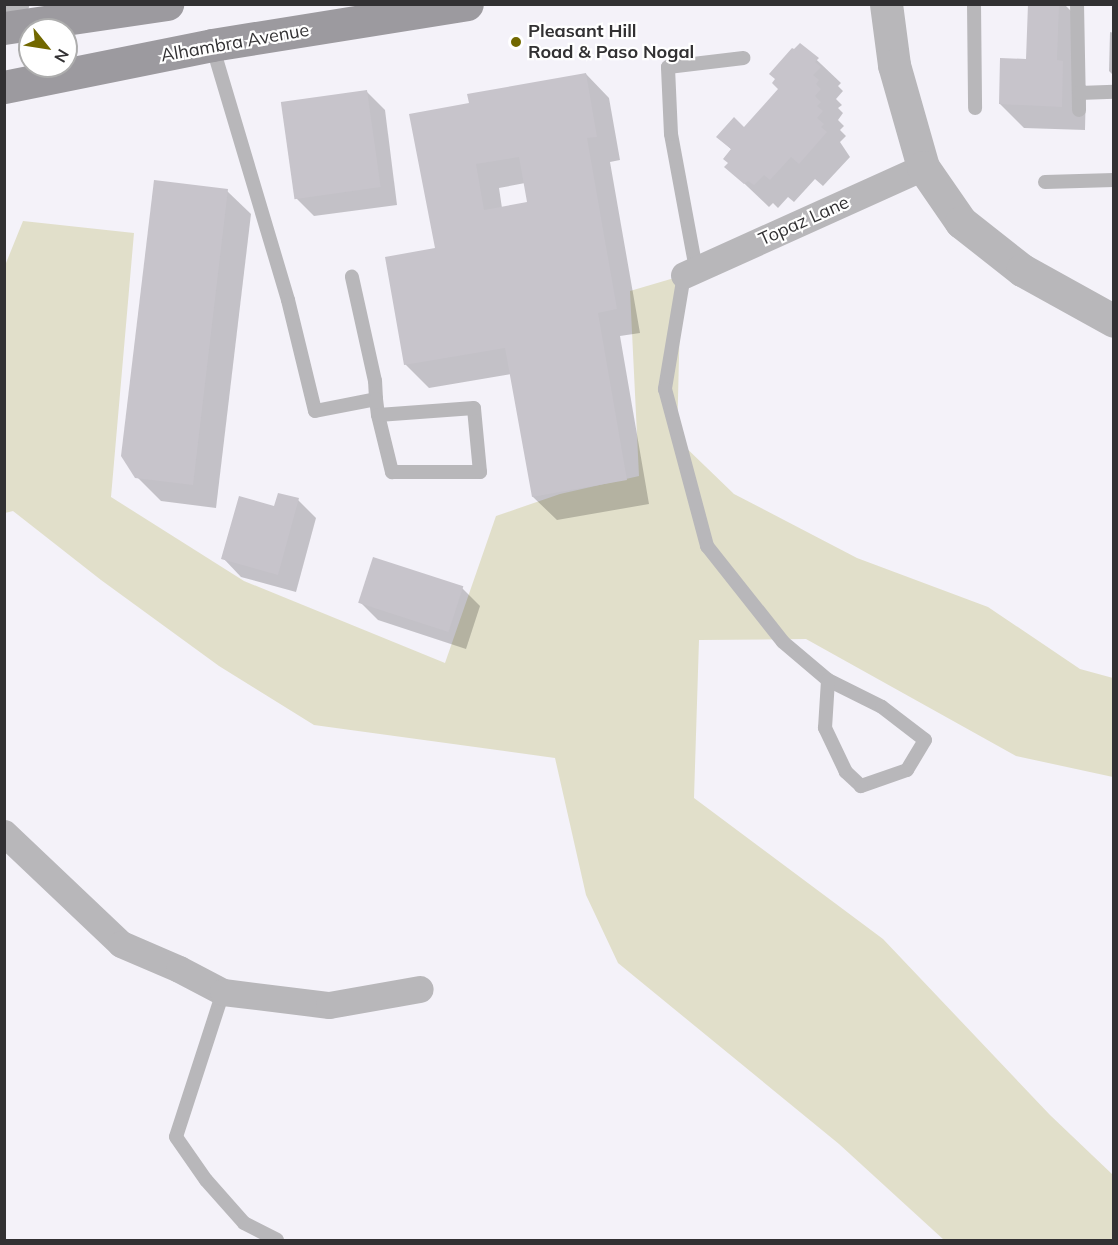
<!DOCTYPE html>
<html>
<head>
<meta charset="utf-8">
<style>
  body { margin:0 }
  #map { position:relative; width:1118px; height:1245px; overflow:hidden; background:#f4f2f9; font-family:Mulish,sans-serif }
  div>[style] { position:absolute }
  .green>* { inset:0; background:#e1dfca }
  .shadow>* { inset:0; background:#0003 }
  .building>* { inset:0; background:#c7c4cb; transform-origin:0 0 }
  .service>* { height:14px; margin:-7px; padding:0 7px; transform-origin:7px; border-radius:7px; background:#b8b7ba }
  .minor>* { height:27px; margin:-13.5px; padding:0 13.5px; transform-origin:13.5px; border-radius:13.5px; background:#b8b7ba }
  .tertiary>* { height:33px; margin:-16.5px; padding:0 16.5px; transform-origin:16.5px; border-radius:16.5px; background:#b8b7ba }
  .secondary>* { height:33px; margin:-16.5px; padding:0 16.5px; transform-origin:16.5px; border-radius:16.5px; background:#9c9a9f }
  .dots>* { width:16px; height:16px; translate:-50% -50%; box-sizing:border-box; border:3px solid #fff; border-radius:50% }
  span { translate:-50% -50%; white-space:nowrap; text-align:center; line-height:1.15; -webkit-text-stroke:4.5px #fff; paint-order:stroke }
  .poi-label { font-size:18px; color:#323133; font-weight:700 }
  .left { translate:0 -50%; text-align:left }
  .street-label { font-size:18px; color:#323133 }
  .frame { position:absolute; inset:0; border:6px solid #323133; pointer-events:none }
  .north { position:absolute; left:18px; top:18px; width:60px; height:60px; box-sizing:border-box; background:#fff; border:2px solid #adadad; border-radius:50%; rotate:120deg; font-size:16px; font-weight:700; line-height:24px; text-align:center; color:#323133 }
  .north::after { content:''; display:block; margin:auto; width:21px; height:27px; background:#726800; clip-path:polygon(50% 0,100% 100%,50% 72%,0 100%) }
</style>
</head>
<body>
<div id="map">
  <div class="green">
    <i style="clip-path:polygon(23px 221px,134px 233px,111px 497px,244px 581px,445px 663px,496px 516px,560px 494px,639px 476px,630px 291px,681px 276px,677px 439px,734px 494px,857px 558px,988px 607px,1080px 669px,1113px 678px,1113px 777px,1016px 756px,806px 639px,699px 640px,694px 798px,883px 939px,1050px 1115px,1113px 1175px,1113px 1240px,944px 1240px,839px 1144px,618px 963px,586px 895px,555px 758px,314px 725px,219px 666px,101px 580px,13px 511px,5px 513px,4px 268px)"></i>
  </div>
  <div class="shadow">
    <i style="clip-path:polygon(1030px 4px,1064px 4px,1082px 22px,1080px 79px,1086px 86px,1085px 130px,1024px 128px,1000px 104px,1028px 61px)"></i>
    <i style="clip-path:polygon(1110px 32px,1114px 33px,1114px 76px,1109px 71px)"></i>
    <i style="clip-path:polygon(801px 45px,841px 83px,838px 86px,843px 91px,836px 99px,842px 105px,838px 108px,843px 113px,838px 120px,844px 126px,840px 130px,846px 136px,840px 142px,850px 157px,823px 186px,815px 179px,794px 202px,788px 197px,778px 208px,773px 203px,769px 207px,727px 167px,732px 150px,718px 137px,745px 129px,779px 89px,795px 52px)"></i>
    <i style="clip-path:polygon(evenodd,586px 74px,609px 98px,620px 160px,610px 162px,640px 333px,620px 336px,649px 504px,557px 520px,533px 497px,511px 374px,429px 388px,405px 364px,436px 249px,470px 104px,586px 74px,525px 183px,529px 203px,502px 208px,499px 188px,525px 183px)"></i>
    <i style="clip-path:polygon(367px 92px,385px 110px,397px 205px,314px 216px,296px 198px)"></i>
    <i style="clip-path:polygon(227px 191px,251px 214px,216px 508px,161px 501px,137px 477px)"></i>
    <i style="clip-path:polygon(298px 500px,316px 518px,296px 592px,241px 577px,223px 558px,275px 508px)"></i>
    <i style="clip-path:polygon(462px 588px,480px 606px,466px 649px,378px 620px,360px 602px)"></i>
  </div>
  <div class="building">
    <i style="clip-path:polygon(1028px 4px,1059px 4px,1057px 60px,1063px 61px,1062px 107px,999px 104px,1000px 58px,1026px 59px)"></i>
    <i style="clip-path:polygon(800px 43px,819px 58px,815px 62px,821px 67px,813px 75px,819px 80px,816px 84px,821px 89px,815px 96px,821px 102px,817px 106px,823px 111px,817px 118px,824px 124px,821px 127px,827px 132px,799px 164px,791px 157px,770px 180px,764px 175px,754px 185px,748px 181px,744px 184px,724px 167px,728px 163px,723px 159px,731px 149px,716px 137px,734px 117px,744px 127px,778px 89px,772px 83px,775px 79px,769px 74px,792px 48px,794px 49px)"></i>
    <i style="clip-path:polygon(evenodd,586px 73px,597px 137px,587px 138px,617px 309px,598px 313px,627px 480px,532px 497px,505px 348px,404px 365px,385px 257px,435px 248px,409px 114px,469px 103px,467px 94px,586px 73px,519px 157px,527px 202px,484px 210px,476px 164px,519px 157px)"></i>
    <i style="left:367px;top:90px;width:98px;height:87px;rotate:82deg"></i>
    <i style="clip-path:polygon(154px 180px,228px 189px,193px 485px,135px 478px,121px 456px)"></i>
    <i style="clip-path:polygon(278px 493px,299px 498px,278px 575px,221px 559px,239px 496px,274px 506px)"></i>
    <i style="left:373px;top:557px;width:95px;height:48px;rotate:18deg"></i>
  </div>
  <div class="service">
    <i style="left:974px;top:4px;width:104px;rotate:89.4deg"></i>
    <i style="left:1077px;top:4px;width:106px;rotate:88.9deg"></i>
    <i style="left:212px;top:45px;width:266px;rotate:73.4deg"></i>
    <i style="left:288px;top:300px;width:114px;rotate:76.3deg"></i>
    <i style="left:315px;top:411px;width:62px;rotate:-11.1deg"></i>
    <i style="left:376px;top:399px;width:18px;rotate:-93deg"></i>
    <i style="left:375px;top:381px;width:107px;rotate:-102.5deg"></i>
    <i style="left:1079px;top:93px;width:35px;rotate:-2deg"></i>
    <i style="left:1045px;top:182px;width:69px;rotate:-1.7deg"></i>
    <i style="left:696px;top:269px;width:137px;rotate:-100.5deg"></i>
    <i style="left:671px;top:134px;width:67px;rotate:-92.6deg"></i>
    <i style="left:668px;top:67px;width:76px;rotate:-6.8deg"></i>
    <i style="left:684px;top:275px;width:116px;rotate:99.5deg"></i>
    <i style="left:665px;top:389px;width:163px;rotate:75deg"></i>
    <i style="left:707px;top:546px;width:122px;rotate:51.6deg"></i>
    <i style="left:783px;top:642px;width:59px;rotate:40.2deg"></i>
    <i style="left:828px;top:680px;width:60px;rotate:26.6deg"></i>
    <i style="left:882px;top:707px;width:54px;rotate:37.5deg"></i>
    <i style="left:925px;top:740px;width:35px;rotate:121deg"></i>
    <i style="left:907px;top:770px;width:49px;rotate:160.8deg"></i>
    <i style="left:861px;top:786px;width:21px;rotate:-137deg"></i>
    <i style="left:846px;top:772px;width:49px;rotate:-115.5deg"></i>
    <i style="left:825px;top:728px;width:48px;rotate:-86.4deg"></i>
    <i style="left:376px;top:399px;width:16px;rotate:83deg"></i>
    <i style="left:378px;top:415px;width:59px;rotate:76.2deg"></i>
    <i style="left:392px;top:472px;width:88px"></i>
    <i style="left:480px;top:472px;width:64px;rotate:-95.4deg"></i>
    <i style="left:474px;top:408px;width:96px;rotate:175.8deg"></i>
    <i style="left:223px;top:992px;width:152px;rotate:108deg"></i>
    <i style="left:176px;top:1137px;width:52px;rotate:55.1deg"></i>
    <i style="left:206px;top:1180px;width:57px;rotate:48.5deg"></i>
    <i style="left:244px;top:1223px;width:37px;rotate:27deg"></i>
  </div>
  <div class="minor">
    <i style="left:4px;top:26px;width:25px;rotate:-63deg"></i>
    <i style="left:684px;top:275px;width:262px;rotate:-24.3deg"></i>
    <i style="left:4px;top:833px;width:161px;rotate:43.5deg"></i>
    <i style="left:121px;top:944px;width:63px;rotate:23.3deg"></i>
    <i style="left:179px;top:969px;width:50px;rotate:27.6deg"></i>
    <i style="left:223px;top:992px;width:107px;rotate:7deg"></i>
    <i style="left:329px;top:1005px;width:92px;rotate:-10deg"></i>
  </div>
  <div class="tertiary">
    <i style="left:886px;top:4px;width:62px;rotate:82.5deg"></i>
    <i style="left:894px;top:65px;width:106px;rotate:74.1deg"></i>
    <i style="left:923px;top:167px;width:67px;rotate:55.4deg"></i>
    <i style="left:961px;top:222px;width:78px;rotate:38.2deg"></i>
    <i style="left:1022px;top:270px;width:105px;rotate:29deg"></i>
  </div>
  <div class="secondary">
    <i style="left:4px;top:28px;width:165px;rotate:-8.4deg"></i>
    <i style="left:4px;top:87px;width:212px;rotate:-11.4deg"></i>
    <i style="left:212px;top:45px;width:258px;rotate:-9.1deg"></i>
  </div>
  <div class="dots">
    <i style="left:516px;top:42px;background:#726800"></i>
  </div>
  <div class="poi-label">
    <span class="left" style="left:528px;top:42px">Pleasant Hill<br>Road &amp; Paso Nogal</span>
  </div>
  <div class="street-label">
    <span style="left:235px;top:43px;rotate:-10deg">Alhambra Avenue</span>
    <span style="left:804px;top:221px;rotate:-24deg">Topaz Lane</span>
  </div>
  <div class="frame"></div>
  <div class="north">N</div>
</div>
</body>
</html>
